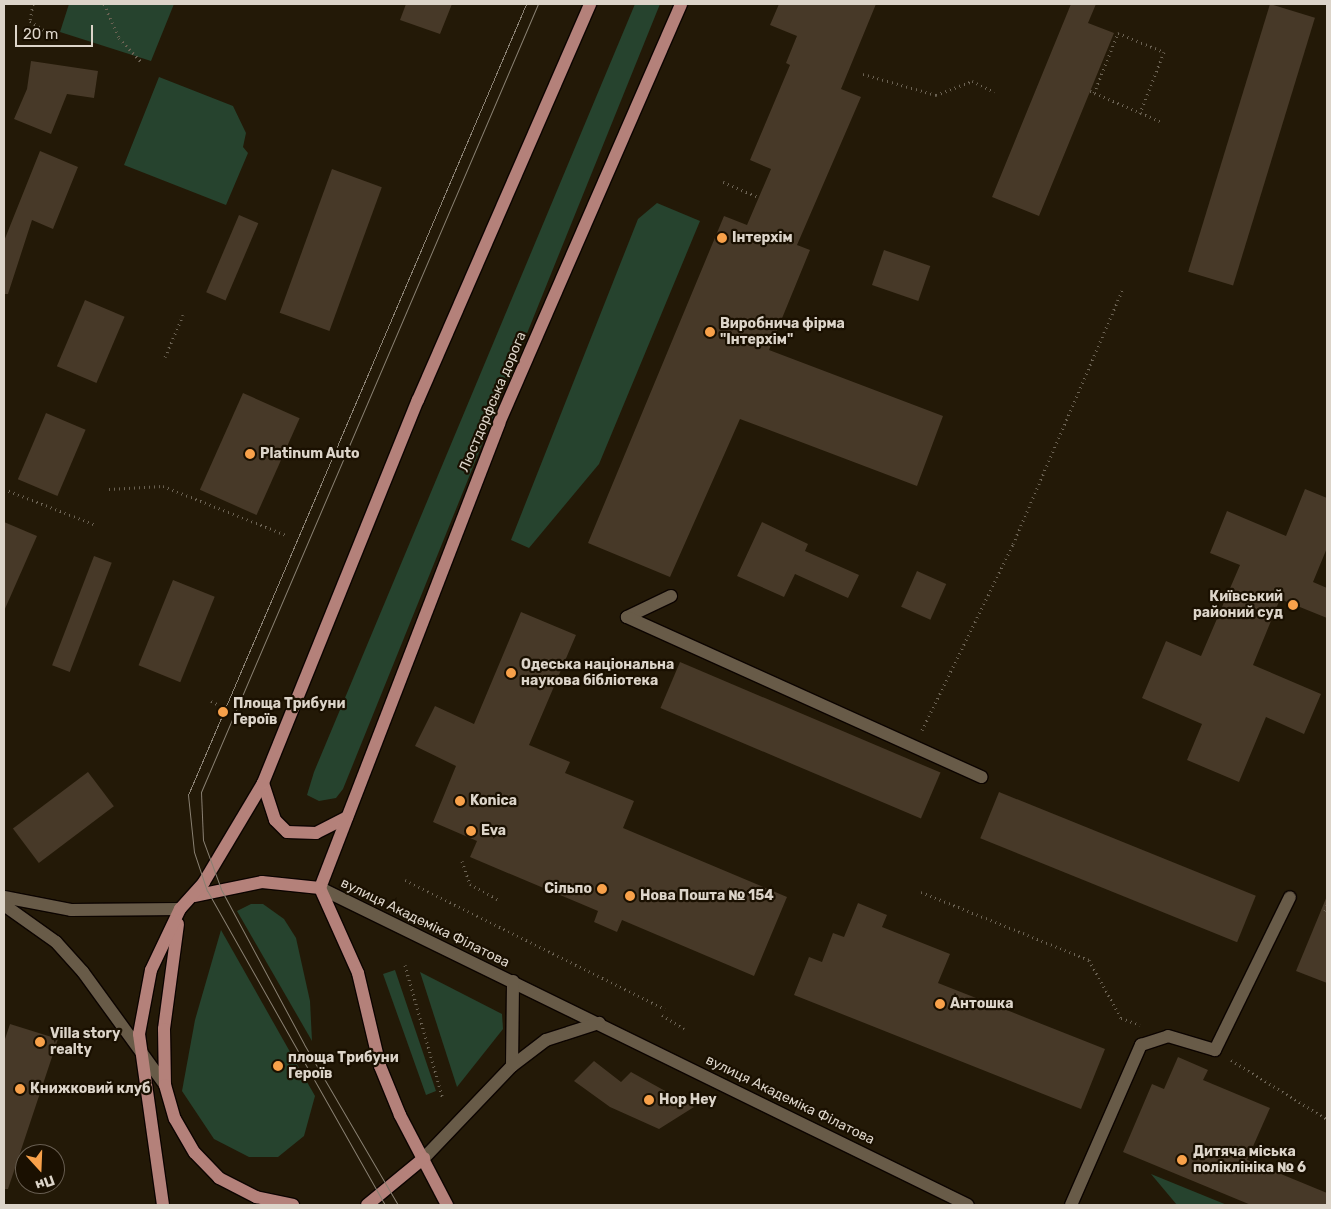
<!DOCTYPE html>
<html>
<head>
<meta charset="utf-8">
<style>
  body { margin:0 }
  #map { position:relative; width:1331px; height:1209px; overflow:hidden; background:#231907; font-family:Rubik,sans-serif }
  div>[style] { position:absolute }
  .green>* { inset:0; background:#26432e }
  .building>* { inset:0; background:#473928; transform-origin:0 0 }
  .path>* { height:3px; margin-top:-1.5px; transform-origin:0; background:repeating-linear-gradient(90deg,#6b6253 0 1px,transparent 0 5px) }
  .roads { filter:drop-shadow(1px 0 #0c0400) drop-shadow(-1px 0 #0c0400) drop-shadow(0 1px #0c0400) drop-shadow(0 -1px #0c0400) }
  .service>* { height:12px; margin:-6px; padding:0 6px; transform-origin:6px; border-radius:6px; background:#685b48 }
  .tertiary>* { height:12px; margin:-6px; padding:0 6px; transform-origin:6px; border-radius:6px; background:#685b48 }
  .secondary>* { height:12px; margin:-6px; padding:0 6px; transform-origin:6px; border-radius:6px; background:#685b48 }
  .primary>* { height:12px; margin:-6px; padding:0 6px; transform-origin:6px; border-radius:6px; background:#b4817a }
  .tram>* { height:1px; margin:-0.5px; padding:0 0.5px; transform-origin:0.5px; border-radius:0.5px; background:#898072 }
  .dots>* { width:14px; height:14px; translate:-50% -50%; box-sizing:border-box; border:2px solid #1a1001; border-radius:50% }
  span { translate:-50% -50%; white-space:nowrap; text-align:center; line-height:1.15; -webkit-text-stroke:4.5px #1a1001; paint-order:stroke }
  .poi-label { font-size:14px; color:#dcd4c9; font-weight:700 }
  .left { translate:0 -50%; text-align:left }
  .right { translate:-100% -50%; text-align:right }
  .street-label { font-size:14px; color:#dcd4c9 }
  .frame { position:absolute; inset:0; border:5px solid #dcd4c9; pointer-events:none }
  .north { position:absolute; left:15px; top:1144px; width:50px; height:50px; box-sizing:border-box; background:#1a1001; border:1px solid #685e51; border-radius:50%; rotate:160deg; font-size:14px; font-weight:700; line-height:20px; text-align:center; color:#dcd4c9 }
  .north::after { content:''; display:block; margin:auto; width:18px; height:22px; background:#f8a14a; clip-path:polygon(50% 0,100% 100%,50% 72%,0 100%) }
  .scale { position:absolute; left:15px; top:25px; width:78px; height:22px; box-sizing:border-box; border:2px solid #dcd4c9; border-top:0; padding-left:6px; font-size:15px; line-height:18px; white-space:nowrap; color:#dcd4c9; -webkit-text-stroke:4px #1a1001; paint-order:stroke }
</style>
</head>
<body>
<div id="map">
  <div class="green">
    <i style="clip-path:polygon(69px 4px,174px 4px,151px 61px,60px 32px)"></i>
    <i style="clip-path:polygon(635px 4px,660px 4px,343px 789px,336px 798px,319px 801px,307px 795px,314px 772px)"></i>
    <i style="clip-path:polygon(159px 77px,233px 106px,246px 133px,243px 147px,248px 153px,226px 205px,124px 165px)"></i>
    <i style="clip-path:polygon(657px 203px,700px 221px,599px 464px,529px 548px,511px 540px,638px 219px)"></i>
    <i style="clip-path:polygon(251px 904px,263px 904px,284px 919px,296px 938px,310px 1001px,312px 1041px,237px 911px)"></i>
    <i style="clip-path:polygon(221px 930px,315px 1096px,304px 1136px,278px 1157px,249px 1157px,214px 1139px,182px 1091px,195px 1020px)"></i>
    <i style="clip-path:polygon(395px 970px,436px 1091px,426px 1095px,383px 974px)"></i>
    <i style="clip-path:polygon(420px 972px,502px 1014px,503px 1029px,457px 1087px)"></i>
    <i style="clip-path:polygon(1151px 1174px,1227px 1205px,1177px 1205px)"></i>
  </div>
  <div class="building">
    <i style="clip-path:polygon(406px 4px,452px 4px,440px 34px,400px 20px)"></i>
    <i style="clip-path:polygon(779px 4px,876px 4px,841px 89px,861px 97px,797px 245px,810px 250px,769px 350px,943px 416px,917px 486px,740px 419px,670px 577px,588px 543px,724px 216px,747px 225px,771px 169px,750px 160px,790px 65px,786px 63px,797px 36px,770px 25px)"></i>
    <i style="clip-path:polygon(1071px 4px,1096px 4px,1088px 23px,1114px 33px,1039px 216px,992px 197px)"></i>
    <i style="left:1270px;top:4px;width:47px;height:280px;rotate:17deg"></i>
    <i style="clip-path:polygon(31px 61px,98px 71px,94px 98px,67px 94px,51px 134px,14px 119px,27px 89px)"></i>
    <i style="clip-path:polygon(40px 151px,78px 167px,53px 229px,32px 220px,8px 294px,4px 294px,4px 241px)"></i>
    <i style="left:332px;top:169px;width:53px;height:153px;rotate:20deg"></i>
    <i style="left:239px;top:215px;width:21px;height:84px;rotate:23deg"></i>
    <i style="left:884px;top:250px;width:49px;height:37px;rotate:19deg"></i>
    <i style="left:85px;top:300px;width:43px;height:72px;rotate:23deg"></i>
    <i style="left:243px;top:393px;width:62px;height:106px;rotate:24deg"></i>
    <i style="left:46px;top:413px;width:43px;height:72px;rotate:23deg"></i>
    <i style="clip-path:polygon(1305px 489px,1327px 498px,1327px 548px,1313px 582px,1327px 588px,1327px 618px,1280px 599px,1253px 665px,1321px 694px,1304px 734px,1266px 717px,1239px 782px,1187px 760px,1202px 724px,1142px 698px,1166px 641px,1201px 656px,1240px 565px,1210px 553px,1227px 511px,1286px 536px)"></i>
    <i style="clip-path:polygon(4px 522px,37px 536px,4px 611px)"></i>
    <i style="clip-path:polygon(762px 522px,808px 544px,805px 551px,859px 575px,848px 598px,795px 574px,784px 597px,737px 576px)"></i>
    <i style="left:94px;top:556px;width:19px;height:117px;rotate:21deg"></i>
    <i style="left:917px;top:571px;width:32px;height:39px;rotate:24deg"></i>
    <i style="left:173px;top:580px;width:45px;height:92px;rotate:22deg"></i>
    <i style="clip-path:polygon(521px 612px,576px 635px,529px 745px,570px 762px,565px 773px,634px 801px,623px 828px,787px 897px,754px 976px,622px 920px,617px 932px,594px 922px,598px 911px,470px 857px,477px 841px,433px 822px,456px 766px,415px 746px,435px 706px,474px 724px)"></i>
    <i style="left:680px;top:662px;width:283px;height:50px;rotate:23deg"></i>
    <i style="left:88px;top:772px;width:43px;height:94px;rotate:53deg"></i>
    <i style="left:999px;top:792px;width:277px;height:50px;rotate:22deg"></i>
    <i style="clip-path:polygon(1327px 896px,1327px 983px,1296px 971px)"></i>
    <i style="clip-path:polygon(858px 903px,887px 915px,882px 927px,950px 954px,938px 983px,1105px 1049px,1081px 1109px,794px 995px,809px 957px,822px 962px,833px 933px,844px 937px)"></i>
    <i style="clip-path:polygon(10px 1024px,58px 1039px,8px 1189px,4px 1189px,4px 1042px)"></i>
    <i style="clip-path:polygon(1178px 1057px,1208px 1070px,1203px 1080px,1270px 1108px,1247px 1160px,1327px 1193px,1327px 1205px,1251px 1205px,1123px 1152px,1152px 1084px,1164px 1089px)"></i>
    <i style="clip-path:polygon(594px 1061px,621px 1082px,631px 1072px,694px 1107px,659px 1129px,610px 1107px,574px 1081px)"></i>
  </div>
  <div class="path">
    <i style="left:33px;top:4px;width:17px;rotate:100deg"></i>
    <i style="left:30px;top:21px;width:27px;rotate:33deg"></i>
    <i style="left:104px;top:4px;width:37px;rotate:66deg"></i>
    <i style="left:119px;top:38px;width:34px;rotate:47deg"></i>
    <i style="left:863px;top:74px;width:76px;rotate:16deg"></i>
    <i style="left:936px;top:95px;width:39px;rotate:-21deg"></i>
    <i style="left:972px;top:81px;width:25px;rotate:26deg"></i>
    <i style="left:1090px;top:91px;width:78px;rotate:23.3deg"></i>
    <i style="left:1094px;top:93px;width:65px;rotate:-68.2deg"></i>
    <i style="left:1118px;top:33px;width:50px;rotate:22.4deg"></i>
    <i style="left:1164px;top:52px;width:66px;rotate:111.5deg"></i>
    <i style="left:723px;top:182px;width:38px;rotate:23deg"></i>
    <i style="left:165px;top:357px;width:46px;rotate:-66.8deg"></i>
    <i style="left:4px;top:489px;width:99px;rotate:21.4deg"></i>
    <i style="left:109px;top:489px;width:54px;rotate:-3.2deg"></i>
    <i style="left:163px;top:486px;width:132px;rotate:21.7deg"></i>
    <i style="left:211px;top:701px;width:7px;rotate:27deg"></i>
    <i style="left:922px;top:730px;width:207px;rotate:-63.9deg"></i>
    <i style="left:1013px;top:544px;width:278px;rotate:-66.7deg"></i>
    <i style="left:462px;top:861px;width:24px;rotate:71deg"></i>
    <i style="left:470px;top:884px;width:33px;rotate:29deg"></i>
    <i style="left:405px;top:880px;width:290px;rotate:26.4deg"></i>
    <i style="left:921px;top:892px;width:181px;rotate:22deg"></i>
    <i style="left:1089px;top:960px;width:66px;rotate:61.1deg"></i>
    <i style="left:1121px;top:1018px;width:20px;rotate:20deg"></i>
    <i style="left:1325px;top:911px;width:6px;rotate:-72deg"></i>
    <i style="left:405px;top:965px;width:139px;rotate:74.2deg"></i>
    <i style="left:662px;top:1015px;width:26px;rotate:32deg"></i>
    <i style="left:1231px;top:1060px;width:113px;rotate:31.6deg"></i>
  </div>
  <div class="roads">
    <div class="service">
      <i style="left:671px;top:596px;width:49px;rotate:154.5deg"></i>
      <i style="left:627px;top:617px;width:389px;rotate:24.3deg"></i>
      <i style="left:1071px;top:1205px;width:175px;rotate:-66.4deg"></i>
      <i style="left:1141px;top:1045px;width:28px;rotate:-18deg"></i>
      <i style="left:1168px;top:1036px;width:49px;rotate:16.6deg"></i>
      <i style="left:1215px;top:1050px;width:170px;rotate:-63.9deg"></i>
    </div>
    <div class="tertiary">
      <i style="left:4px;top:897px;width:68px;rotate:11deg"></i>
      <i style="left:71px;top:910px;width:109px;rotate:-0.5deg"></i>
      <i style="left:4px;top:905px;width:64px;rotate:35.4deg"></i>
      <i style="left:56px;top:942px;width:40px;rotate:48deg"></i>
      <i style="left:83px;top:972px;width:140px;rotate:54deg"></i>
    </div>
    <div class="secondary">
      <i style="left:320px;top:888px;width:721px;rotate:26.07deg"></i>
      <i style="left:512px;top:1066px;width:85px;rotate:-89.3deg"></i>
      <i style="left:424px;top:1158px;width:127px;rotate:-46.3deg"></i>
      <i style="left:512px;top:1066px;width:43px;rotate:-37.4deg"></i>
      <i style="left:546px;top:1040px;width:56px;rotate:-17.8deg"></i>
    </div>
    <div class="primary">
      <i style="left:263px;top:783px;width:39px;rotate:72deg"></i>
      <i style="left:275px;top:820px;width:17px;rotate:45deg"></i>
      <i style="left:287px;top:832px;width:29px;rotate:2deg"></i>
      <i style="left:316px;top:833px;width:35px;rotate:-27deg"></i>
      <i style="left:320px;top:888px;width:498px;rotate:-68.9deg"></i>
      <i style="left:499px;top:423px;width:457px;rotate:-66.5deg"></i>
      <i style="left:320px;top:888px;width:93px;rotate:65.9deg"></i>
      <i style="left:358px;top:973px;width:96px;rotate:76.7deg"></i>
      <i style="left:380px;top:1066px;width:53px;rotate:67.8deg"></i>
      <i style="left:400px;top:1115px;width:102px;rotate:62.4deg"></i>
      <i style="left:194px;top:896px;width:69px;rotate:-11.6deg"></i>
      <i style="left:262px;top:882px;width:58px;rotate:5.9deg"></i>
      <i style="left:178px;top:924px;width:106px;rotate:97.6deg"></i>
      <i style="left:164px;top:1029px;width:56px;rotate:89deg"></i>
      <i style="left:165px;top:1085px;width:35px;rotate:74deg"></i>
      <i style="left:175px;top:1119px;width:39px;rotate:60deg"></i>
      <i style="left:195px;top:1153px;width:35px;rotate:46deg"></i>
      <i style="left:219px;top:1178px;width:42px;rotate:27.2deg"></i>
      <i style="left:256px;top:1197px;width:38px;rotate:12deg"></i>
      <i style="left:163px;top:1205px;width:173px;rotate:-98deg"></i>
      <i style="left:139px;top:1034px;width:65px;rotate:-79.4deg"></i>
      <i style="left:151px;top:970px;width:68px;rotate:-64.6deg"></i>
      <i style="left:180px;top:909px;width:36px;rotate:-48deg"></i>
      <i style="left:204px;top:882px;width:115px;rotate:-59.2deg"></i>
      <i style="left:263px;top:783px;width:413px;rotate:-68deg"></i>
      <i style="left:418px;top:400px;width:432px;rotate:-66.5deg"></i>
      <i style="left:367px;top:1205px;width:74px;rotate:-39.5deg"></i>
    </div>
  </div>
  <div class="tram">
    <i style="left:385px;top:1205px;width:361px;rotate:-119.5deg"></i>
    <i style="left:207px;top:891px;width:41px;rotate:-108.4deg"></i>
    <i style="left:194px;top:852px;width:57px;rotate:-96deg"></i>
    <i style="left:188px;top:795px;width:860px;rotate:-66.86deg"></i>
    <i style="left:398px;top:1205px;width:186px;rotate:-120.3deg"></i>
    <i style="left:304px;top:1044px;width:176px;rotate:-118.2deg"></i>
    <i style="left:221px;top:889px;width:52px;rotate:-110.2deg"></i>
    <i style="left:203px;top:840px;width:48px;rotate:-92.4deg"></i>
    <i style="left:201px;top:792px;width:857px;rotate:-66.85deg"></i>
  </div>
  <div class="dots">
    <i style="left:722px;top:238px;background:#f8a14a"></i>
    <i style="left:710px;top:332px;background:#f8a14a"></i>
    <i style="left:250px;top:454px;background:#f8a14a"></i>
    <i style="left:1293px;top:605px;background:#f8a14a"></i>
    <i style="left:511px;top:673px;background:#f8a14a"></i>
    <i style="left:223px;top:712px;background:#f8a14a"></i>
    <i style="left:460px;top:801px;background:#f8a14a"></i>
    <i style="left:471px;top:831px;background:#f8a14a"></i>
    <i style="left:602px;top:889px;background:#f8a14a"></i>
    <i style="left:630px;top:896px;background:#f8a14a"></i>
    <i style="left:940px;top:1004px;background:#f8a14a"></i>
    <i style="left:40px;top:1042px;background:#f8a14a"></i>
    <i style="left:278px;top:1066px;background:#f8a14a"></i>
    <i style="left:20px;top:1089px;background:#f8a14a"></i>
    <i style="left:649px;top:1100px;background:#f8a14a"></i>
    <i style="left:1182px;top:1160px;background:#f8a14a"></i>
  </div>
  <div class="poi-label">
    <span class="left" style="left:732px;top:238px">Інтерхім</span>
    <span class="left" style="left:720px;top:332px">Виробнича фірма<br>"Інтерхім"</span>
    <span class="left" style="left:260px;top:454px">Platinum Auto</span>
    <span class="right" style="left:1283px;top:605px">Київський<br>районий суд</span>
    <span class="left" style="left:521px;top:673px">Одеська національна<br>наукова бібліотека</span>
    <span class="left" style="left:233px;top:712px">Площа Трибуни<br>Героїв</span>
    <span class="left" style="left:470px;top:801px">Konica</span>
    <span class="left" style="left:481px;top:831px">Eva</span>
    <span class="right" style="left:592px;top:889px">Сільпо</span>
    <span class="left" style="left:640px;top:896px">Нова Пошта № 154</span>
    <span class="left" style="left:950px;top:1004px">Антошка</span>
    <span class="left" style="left:50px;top:1042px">Villa story<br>realty</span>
    <span class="left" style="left:288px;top:1066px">площа Трибуни<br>Героїв</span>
    <span class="left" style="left:30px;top:1089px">Книжковий клуб</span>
    <span class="left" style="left:659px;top:1100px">Hop Hey</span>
    <span class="left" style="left:1193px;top:1160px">Дитяча міська<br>поліклініка № 6</span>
  </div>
  <div class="street-label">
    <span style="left:493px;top:402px;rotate:-67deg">Люстдорфська дорога</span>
    <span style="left:425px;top:923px;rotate:26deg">вулиця Академіка Філатова</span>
    <span style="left:790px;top:1100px;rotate:26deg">вулиця Академіка Філатова</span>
  </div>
  <div class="frame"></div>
  <div class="north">Пн</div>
  <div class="scale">20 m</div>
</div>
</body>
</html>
